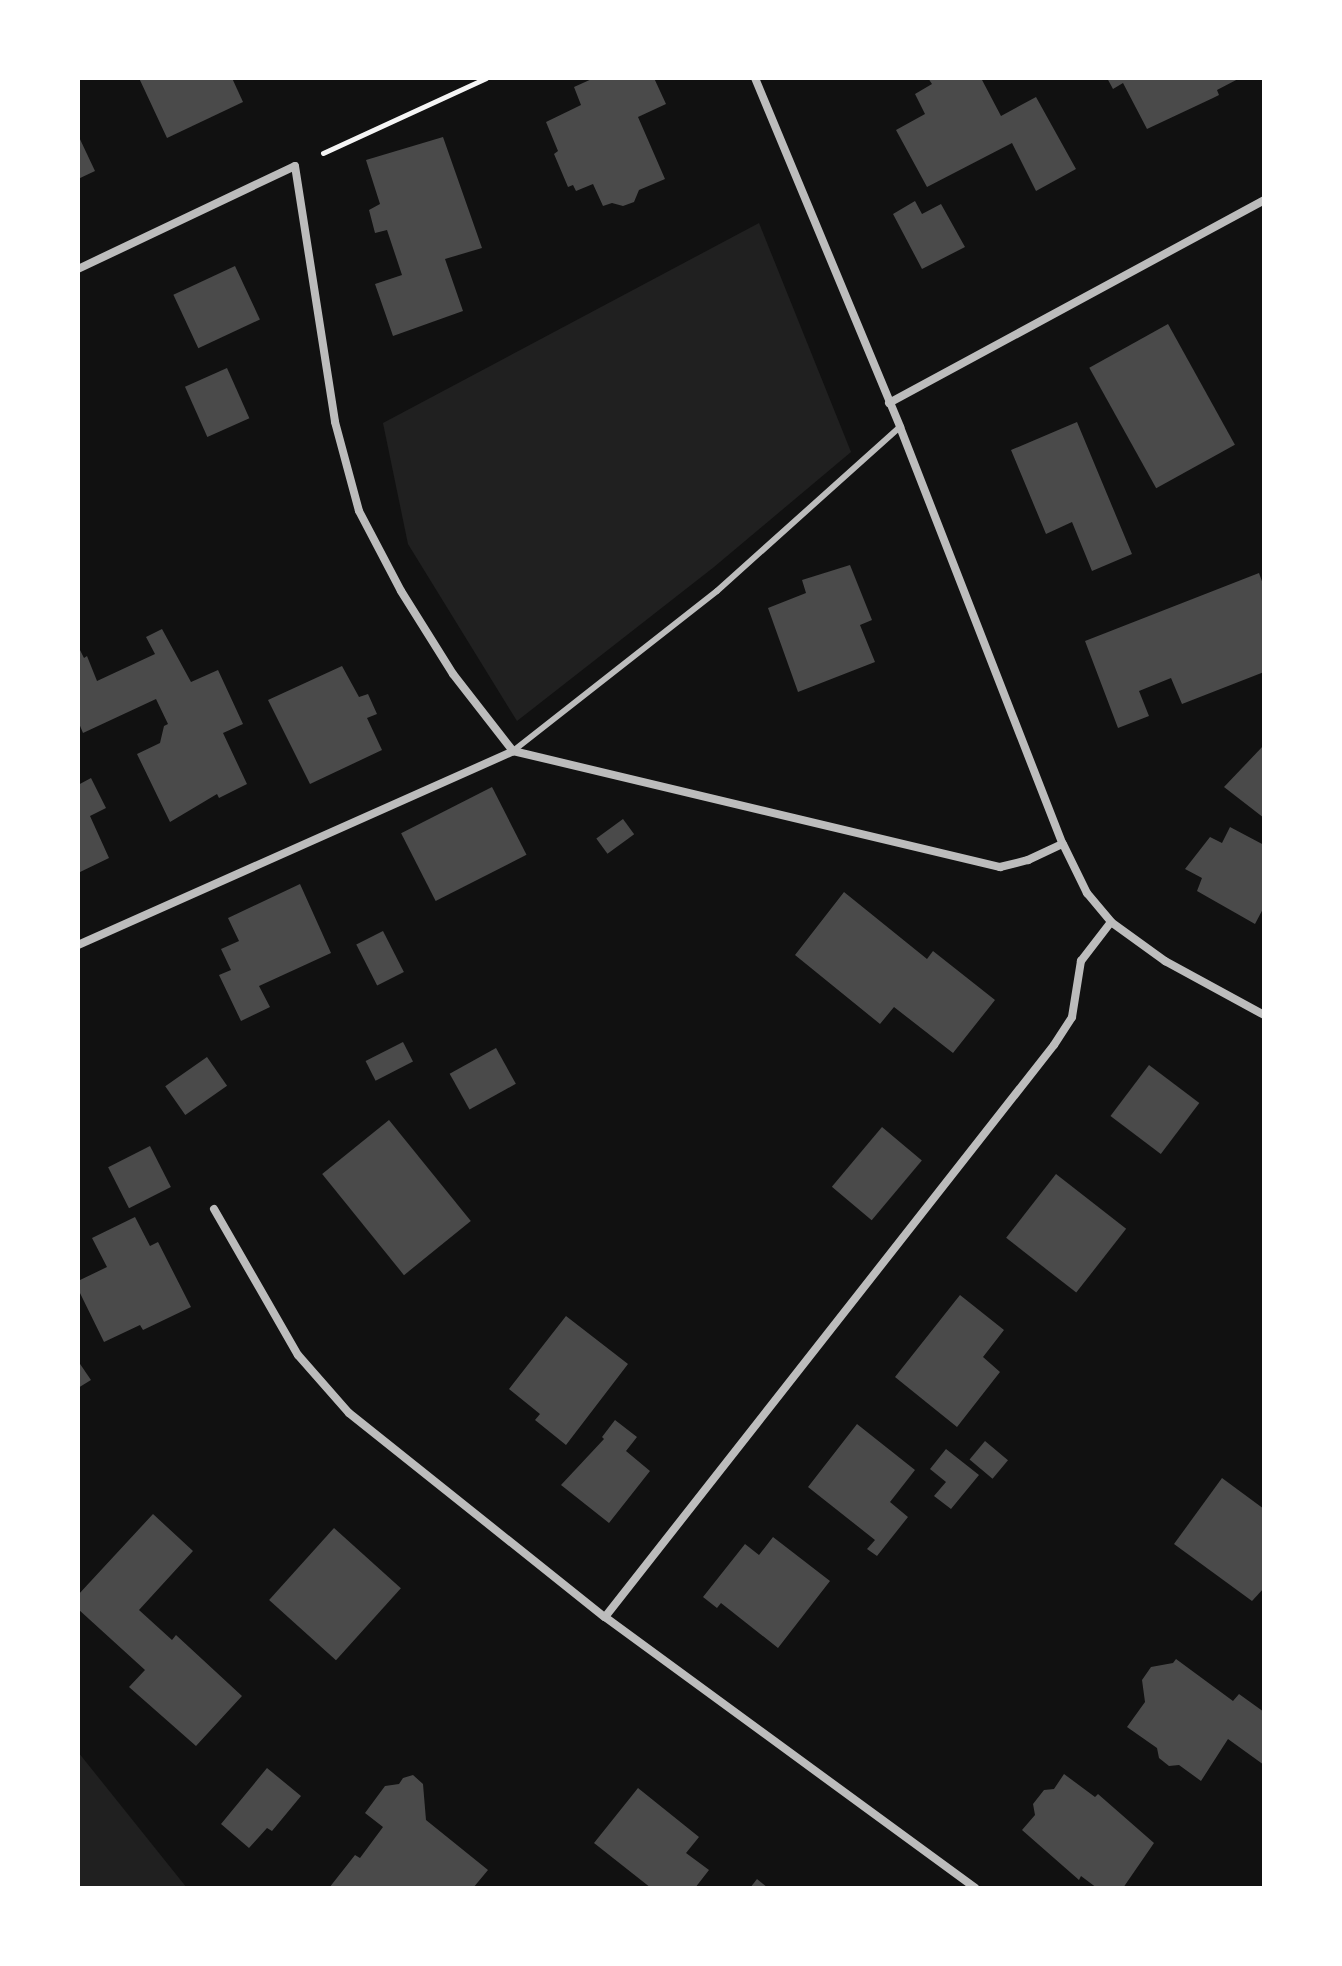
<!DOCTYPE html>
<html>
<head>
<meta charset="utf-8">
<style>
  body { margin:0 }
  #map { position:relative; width:1342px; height:1966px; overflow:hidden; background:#111; font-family:"Archivo Narrow",sans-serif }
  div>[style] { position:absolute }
  .green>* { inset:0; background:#202020 }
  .building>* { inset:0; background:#4a4a4a; transform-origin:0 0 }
  .path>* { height:5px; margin:-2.5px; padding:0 2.5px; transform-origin:2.5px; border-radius:2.5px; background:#f5f5f5 }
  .service>* { height:6px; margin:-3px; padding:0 3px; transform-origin:3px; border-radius:3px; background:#bcbcbc }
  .minor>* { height:8px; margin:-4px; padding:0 4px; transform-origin:4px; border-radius:4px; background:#bcbcbc }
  span { translate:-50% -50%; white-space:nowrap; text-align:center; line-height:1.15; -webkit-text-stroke:6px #fff; paint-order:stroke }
  .frame { position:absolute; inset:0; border:80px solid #fff; pointer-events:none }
</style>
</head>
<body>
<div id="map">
  <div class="green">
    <i style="clip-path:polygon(759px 223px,851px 452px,714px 567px,517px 721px,408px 544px,383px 423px)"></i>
    <i style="clip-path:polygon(78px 1752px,187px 1888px,78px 1888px)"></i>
  </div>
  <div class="building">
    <i style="clip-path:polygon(139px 78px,232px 78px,243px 102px,167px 138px)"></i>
    <i style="clip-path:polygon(594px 78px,654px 78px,666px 104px,638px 117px,665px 179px,639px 190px,634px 202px,623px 206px,612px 203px,603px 206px,593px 184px,576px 191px,573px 185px,568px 187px,554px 154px,558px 151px,546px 122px,581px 105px,574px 87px)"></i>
    <i style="clip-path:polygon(928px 78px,981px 78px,1001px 116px,1036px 97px,1076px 169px,1036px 191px,1012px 143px,927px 187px,896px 130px,925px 114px,915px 94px,932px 84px)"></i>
    <i style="clip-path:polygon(1107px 78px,1240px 78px,1217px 90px,1219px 95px,1213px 98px,1147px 129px,1123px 83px,1113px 89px)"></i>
    <i style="clip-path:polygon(78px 135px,95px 171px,78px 179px)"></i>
    <i style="clip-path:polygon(443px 137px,482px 248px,445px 259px,463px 311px,393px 336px,375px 284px,402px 275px,387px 230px,375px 233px,369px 210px,380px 204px,366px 160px)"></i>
    <i style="clip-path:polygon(915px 201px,922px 214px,941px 204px,965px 247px,922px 269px,893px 214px)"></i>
    <i style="left:235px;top:266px;width:59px;height:68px;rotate:65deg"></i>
    <i style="left:1168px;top:324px;width:138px;height:90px;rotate:61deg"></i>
    <i style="left:227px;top:368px;width:55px;height:46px;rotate:66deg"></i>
    <i style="clip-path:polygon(1077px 422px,1132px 554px,1092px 571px,1072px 522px,1046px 534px,1011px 450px)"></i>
    <i style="clip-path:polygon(850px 565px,872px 620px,860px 625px,875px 662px,798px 692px,768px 608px,806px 593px,802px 580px)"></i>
    <i style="clip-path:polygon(1259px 573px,1264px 587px,1264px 672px,1182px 704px,1171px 678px,1139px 691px,1149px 716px,1118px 728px,1085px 641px)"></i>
    <i style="clip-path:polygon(162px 629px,191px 682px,218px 670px,243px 724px,223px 733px,247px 784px,219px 798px,217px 794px,170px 822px,137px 754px,160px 743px,164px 726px,168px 724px,156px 699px,83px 733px,78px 721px,78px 646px,84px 658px,87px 656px,97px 681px,155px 654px,146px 637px)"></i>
    <i style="clip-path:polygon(342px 666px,359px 697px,368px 694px,377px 714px,367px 718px,382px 750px,310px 784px,268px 700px)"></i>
    <i style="clip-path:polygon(1264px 745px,1264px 818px,1224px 787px)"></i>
    <i style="clip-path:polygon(91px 778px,106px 808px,90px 816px,109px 858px,78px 873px,78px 785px)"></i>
    <i style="left:492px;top:787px;width:76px;height:102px;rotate:63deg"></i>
    <i style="left:623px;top:819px;width:19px;height:33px;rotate:54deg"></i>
    <i style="clip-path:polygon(1230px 827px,1264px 845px,1264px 907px,1255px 924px,1197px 891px,1202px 878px,1185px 869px,1210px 837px,1222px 843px)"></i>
    <i style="clip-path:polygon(300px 884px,331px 953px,259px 986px,270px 1007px,241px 1021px,219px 975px,231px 970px,221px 949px,239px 941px,228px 918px)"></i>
    <i style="clip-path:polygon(844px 892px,927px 959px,933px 951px,995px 1000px,953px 1053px,894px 1007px,880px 1024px,795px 955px)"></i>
    <i style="left:383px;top:931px;width:46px;height:30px;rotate:63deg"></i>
    <i style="left:403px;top:1042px;width:22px;height:42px;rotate:63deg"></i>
    <i style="left:496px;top:1048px;width:41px;height:53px;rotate:61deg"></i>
    <i style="left:207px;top:1057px;width:35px;height:51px;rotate:55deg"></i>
    <i style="left:1149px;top:1065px;width:63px;height:64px;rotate:37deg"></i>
    <i style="left:389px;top:1120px;width:130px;height:86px;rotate:51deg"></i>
    <i style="left:882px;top:1127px;width:52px;height:78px;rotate:40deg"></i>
    <i style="left:150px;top:1146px;width:46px;height:47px;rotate:63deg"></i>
    <i style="left:1056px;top:1174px;width:89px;height:81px;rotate:38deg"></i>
    <i style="clip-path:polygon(135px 1217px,150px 1246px,158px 1242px,191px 1307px,143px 1330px,140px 1325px,104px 1342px,78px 1289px,78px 1281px,107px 1267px,92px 1238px)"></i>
    <i style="clip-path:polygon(960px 1295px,1004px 1330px,983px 1357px,1000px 1372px,957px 1427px,895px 1377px)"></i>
    <i style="clip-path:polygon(566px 1316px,628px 1364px,566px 1445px,535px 1420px,540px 1414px,509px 1389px)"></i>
    <i style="clip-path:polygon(78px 1361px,91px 1380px,78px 1388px)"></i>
    <i style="clip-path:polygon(615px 1420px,637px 1437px,626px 1451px,650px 1471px,609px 1523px,561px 1485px,604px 1439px,602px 1437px)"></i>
    <i style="clip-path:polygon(857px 1424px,915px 1470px,890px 1502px,908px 1517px,877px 1556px,867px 1549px,875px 1540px,808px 1487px)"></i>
    <i style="left:985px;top:1441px;width:30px;height:24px;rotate:40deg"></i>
    <i style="clip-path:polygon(946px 1449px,979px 1475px,951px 1509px,934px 1496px,946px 1482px,930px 1469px)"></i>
    <i style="clip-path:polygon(1222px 1478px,1264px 1509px,1264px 1588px,1252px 1601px,1174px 1544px)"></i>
    <i style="clip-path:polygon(153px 1514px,193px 1551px,139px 1610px,172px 1640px,176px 1635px,242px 1696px,196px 1746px,129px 1687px,145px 1670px,78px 1609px,78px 1595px)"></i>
    <i style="left:334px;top:1528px;width:90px;height:97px;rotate:42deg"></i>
    <i style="clip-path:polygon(773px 1537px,830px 1581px,778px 1648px,721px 1603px,717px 1608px,703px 1597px,745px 1544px,759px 1555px)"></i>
    <i style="clip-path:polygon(1176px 1659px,1233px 1701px,1239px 1694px,1264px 1712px,1264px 1765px,1228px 1739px,1201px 1781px,1179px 1765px,1169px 1766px,1159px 1758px,1157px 1748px,1127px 1727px,1145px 1702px,1142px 1680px,1151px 1667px,1173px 1663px)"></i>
    <i style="clip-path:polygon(267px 1768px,301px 1796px,272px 1831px,267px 1828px,249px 1848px,221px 1824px)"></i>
    <i style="clip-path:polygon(1064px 1774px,1095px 1797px,1098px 1794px,1154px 1843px,1123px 1888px,1097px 1888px,1081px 1876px,1079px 1880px,1022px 1830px,1035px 1815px,1033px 1804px,1044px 1790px,1054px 1789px)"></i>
    <i style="clip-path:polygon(413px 1775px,423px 1784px,426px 1820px,488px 1870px,473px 1888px,329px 1888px,355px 1855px,360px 1858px,383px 1827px,365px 1813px,385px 1786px,399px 1784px,403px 1778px)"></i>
    <i style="clip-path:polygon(638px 1788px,699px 1837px,686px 1853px,709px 1870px,695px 1888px,651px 1888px,594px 1843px)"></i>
    <i style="clip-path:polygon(757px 1879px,768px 1888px,750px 1888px)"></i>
  </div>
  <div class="path">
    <i style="left:323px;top:153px;width:179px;rotate:-24.7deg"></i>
  </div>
  <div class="service">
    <i style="left:513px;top:751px;width:259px;rotate:-38.1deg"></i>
    <i style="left:717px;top:591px;width:246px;rotate:-41.9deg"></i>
  </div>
  <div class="minor">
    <i style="left:755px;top:78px;width:378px;rotate:67.4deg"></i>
    <i style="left:900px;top:427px;width:448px;rotate:68.7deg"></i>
    <i style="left:1063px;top:844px;width:55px;rotate:63.9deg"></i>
    <i style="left:1087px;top:893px;width:38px;rotate:50deg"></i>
    <i style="left:1111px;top:922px;width:67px;rotate:35.8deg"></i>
    <i style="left:1165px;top:961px;width:113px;rotate:28.6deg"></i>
    <i style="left:78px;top:269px;width:240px;rotate:-25.4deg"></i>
    <i style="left:295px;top:166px;width:259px;rotate:81.1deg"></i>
    <i style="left:335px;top:422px;width:92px;rotate:74.9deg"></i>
    <i style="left:359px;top:511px;width:90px;rotate:62.3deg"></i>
    <i style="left:401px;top:591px;width:98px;rotate:57.9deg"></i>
    <i style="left:453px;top:674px;width:98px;rotate:52.1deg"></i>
    <i style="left:513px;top:751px;width:501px;rotate:13.4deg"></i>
    <i style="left:1000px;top:867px;width:29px;rotate:-14deg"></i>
    <i style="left:1028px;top:860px;width:38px;rotate:-25deg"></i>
    <i style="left:889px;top:403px;width:426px;rotate:-28.4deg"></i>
    <i style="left:78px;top:945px;width:476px;rotate:-24deg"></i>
    <i style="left:214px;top:1209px;width:168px;rotate:60.1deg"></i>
    <i style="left:298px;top:1355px;width:77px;rotate:48.7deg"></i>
    <i style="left:349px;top:1413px;width:327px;rotate:38.6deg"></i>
    <i style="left:605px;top:1617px;width:459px;rotate:36.2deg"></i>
    <i style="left:605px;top:1617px;width:727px;rotate:-51.87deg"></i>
    <i style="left:1054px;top:1045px;width:33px;rotate:-57deg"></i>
    <i style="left:1072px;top:1017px;width:57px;rotate:-80.9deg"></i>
    <i style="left:1081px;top:961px;width:49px;rotate:-52.4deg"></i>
  </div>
  <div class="frame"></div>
</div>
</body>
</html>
